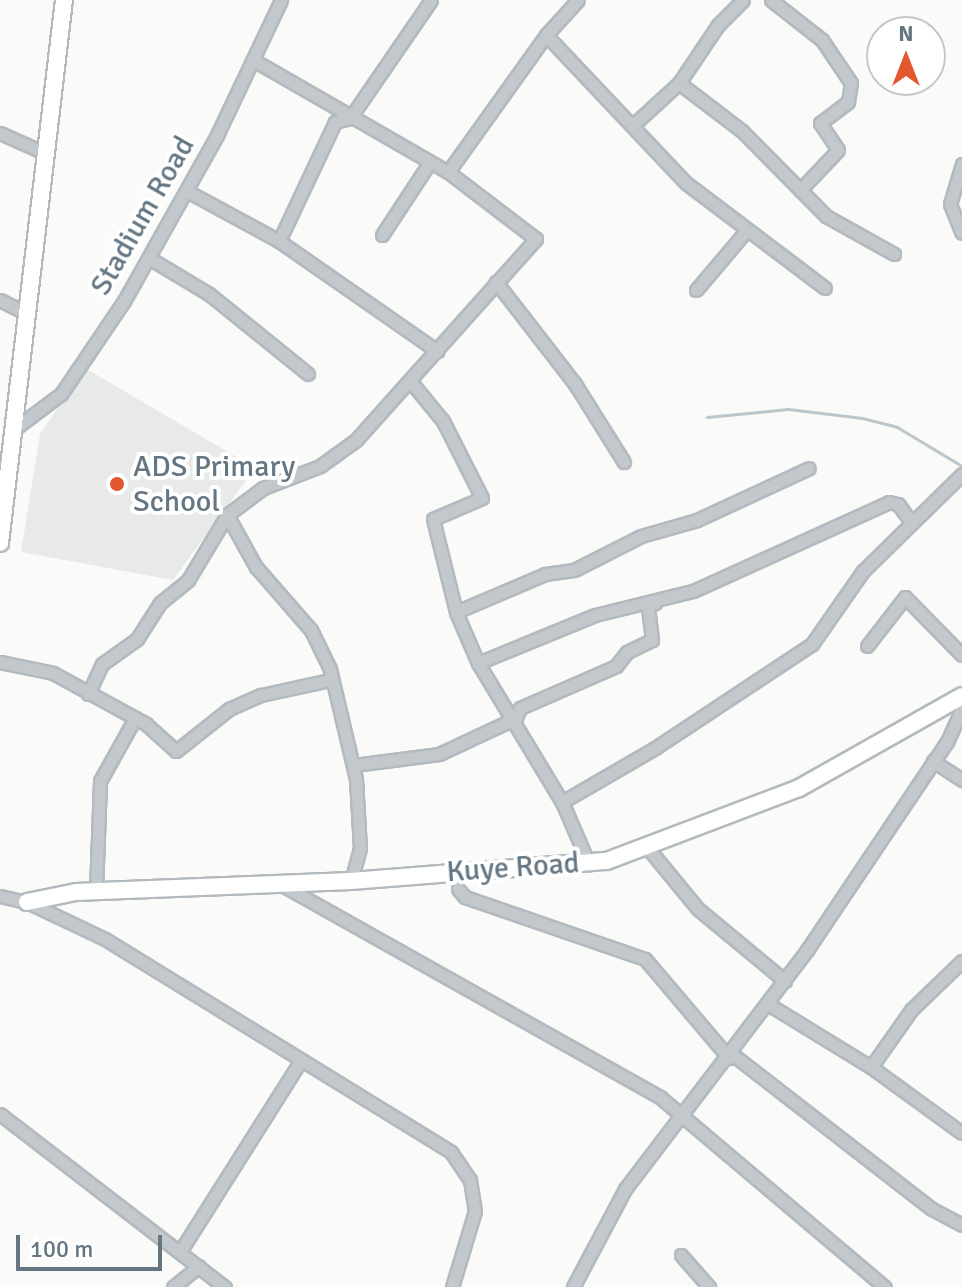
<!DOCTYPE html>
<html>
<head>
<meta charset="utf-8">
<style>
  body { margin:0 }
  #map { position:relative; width:962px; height:1287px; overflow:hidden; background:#fafaf8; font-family:Signika,sans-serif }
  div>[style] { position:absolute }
  .built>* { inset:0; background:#e8e9e9 }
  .stream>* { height:3px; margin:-1.5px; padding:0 1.5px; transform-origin:1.5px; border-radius:1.5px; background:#bbc7cb }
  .roads { filter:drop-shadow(2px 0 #b3babf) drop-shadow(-2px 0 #b3babf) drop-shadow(0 2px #b3babf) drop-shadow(0 -2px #b3babf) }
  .street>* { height:11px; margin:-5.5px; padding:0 5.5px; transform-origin:5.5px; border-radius:5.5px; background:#c3c8cc }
  .secondary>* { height:16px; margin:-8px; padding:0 8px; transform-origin:8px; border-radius:8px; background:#fff }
  .dots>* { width:22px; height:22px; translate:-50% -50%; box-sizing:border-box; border:4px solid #fff; border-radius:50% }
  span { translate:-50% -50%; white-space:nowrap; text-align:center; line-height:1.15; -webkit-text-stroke:8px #fff; paint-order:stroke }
  .street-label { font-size:30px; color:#657683 }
  .poi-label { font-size:30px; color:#657683 }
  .left { translate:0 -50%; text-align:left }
  .north { position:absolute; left:866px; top:16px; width:80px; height:80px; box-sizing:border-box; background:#fff; border:2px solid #c1c8cd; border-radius:50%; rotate:0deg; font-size:22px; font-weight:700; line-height:32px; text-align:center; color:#657683 }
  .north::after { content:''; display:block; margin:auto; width:28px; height:36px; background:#e4572e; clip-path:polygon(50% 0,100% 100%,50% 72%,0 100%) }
  .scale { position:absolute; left:16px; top:1235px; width:146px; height:36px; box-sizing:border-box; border:4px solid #657683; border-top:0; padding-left:10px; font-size:24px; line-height:28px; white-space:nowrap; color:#657683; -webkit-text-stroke:6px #fff; paint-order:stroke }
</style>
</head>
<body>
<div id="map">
  <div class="built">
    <i style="clip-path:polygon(85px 368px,255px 468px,173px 580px,21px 552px,40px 434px)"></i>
  </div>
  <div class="stream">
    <i style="left:707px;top:417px;width:81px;rotate:-5.6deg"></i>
    <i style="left:788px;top:409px;width:75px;rotate:6.9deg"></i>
    <i style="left:862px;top:418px;width:36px;rotate:14deg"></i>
    <i style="left:897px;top:427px;width:76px;rotate:31deg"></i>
  </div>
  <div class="roads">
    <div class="street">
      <i style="left:771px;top:0;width:65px;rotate:38.1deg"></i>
      <i style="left:822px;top:40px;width:52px;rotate:56deg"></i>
      <i style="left:851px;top:83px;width:19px;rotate:99deg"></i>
      <i style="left:848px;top:102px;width:35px;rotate:143deg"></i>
      <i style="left:820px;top:123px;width:32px;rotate:56deg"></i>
      <i style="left:838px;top:150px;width:55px;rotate:133.5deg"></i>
      <i style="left:546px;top:35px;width:204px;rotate:46.6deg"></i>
      <i style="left:686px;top:183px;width:174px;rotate:37.1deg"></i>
      <i style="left:679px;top:83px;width:79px;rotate:37.3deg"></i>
      <i style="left:742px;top:131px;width:120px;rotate:45.3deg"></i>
      <i style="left:826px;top:216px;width:78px;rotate:29.2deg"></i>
      <i style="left:632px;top:126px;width:64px;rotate:-42.5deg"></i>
      <i style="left:679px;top:83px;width:70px;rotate:-56.1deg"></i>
      <i style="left:718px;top:25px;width:35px;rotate:-45deg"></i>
      <i style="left:0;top:133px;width:49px;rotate:24deg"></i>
      <i style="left:962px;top:164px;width:42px;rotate:106.7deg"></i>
      <i style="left:950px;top:204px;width:31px;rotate:68deg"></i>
      <i style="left:448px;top:172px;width:168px;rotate:-54.4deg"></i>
      <i style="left:546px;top:35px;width:47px;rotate:-47.6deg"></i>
      <i style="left:187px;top:191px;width:105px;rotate:28.5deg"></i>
      <i style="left:279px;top:241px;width:193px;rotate:34.8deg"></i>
      <i style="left:382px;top:235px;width:87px;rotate:-56.7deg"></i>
      <i style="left:279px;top:241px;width:132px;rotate:-64.8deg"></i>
      <i style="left:335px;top:122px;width:16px;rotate:-15deg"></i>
      <i style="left:350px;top:118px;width:143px;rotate:-55.5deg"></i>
      <i style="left:149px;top:258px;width:70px;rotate:31deg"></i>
      <i style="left:209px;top:294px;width:127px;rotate:38.9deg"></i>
      <i style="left:496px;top:282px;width:129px;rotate:52.2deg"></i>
      <i style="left:575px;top:384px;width:92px;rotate:57.9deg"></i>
      <i style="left:696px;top:290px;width:77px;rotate:-49.7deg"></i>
      <i style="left:0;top:300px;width:29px;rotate:27deg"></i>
      <i style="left:411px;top:382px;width:50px;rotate:50.6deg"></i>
      <i style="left:443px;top:421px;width:86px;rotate:63.1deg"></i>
      <i style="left:482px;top:498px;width:53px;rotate:156.8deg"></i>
      <i style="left:433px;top:519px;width:96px;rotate:76.1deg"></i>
      <i style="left:456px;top:612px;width:56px;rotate:66.7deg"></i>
      <i style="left:478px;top:663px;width:162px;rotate:58.9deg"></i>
      <i style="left:562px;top:802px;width:68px;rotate:66.5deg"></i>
      <i style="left:13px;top:430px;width:60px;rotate:-36.9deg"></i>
      <i style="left:61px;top:394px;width:112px;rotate:-55.9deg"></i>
      <i style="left:124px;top:301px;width:190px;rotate:-60.7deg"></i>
      <i style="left:217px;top:135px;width:149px;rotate:-64.6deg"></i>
      <i style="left:227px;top:515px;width:60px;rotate:60.9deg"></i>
      <i style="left:256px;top:567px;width:84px;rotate:48.9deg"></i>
      <i style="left:311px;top:630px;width:43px;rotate:64deg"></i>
      <i style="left:330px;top:669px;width:113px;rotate:76.7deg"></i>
      <i style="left:356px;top:779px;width:69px;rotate:86.7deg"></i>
      <i style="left:360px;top:848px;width:34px;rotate:105deg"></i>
      <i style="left:456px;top:612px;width:97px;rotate:-23.1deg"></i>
      <i style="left:545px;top:574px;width:29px;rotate:-8deg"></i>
      <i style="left:574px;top:570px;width:75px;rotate:-26.9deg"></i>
      <i style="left:641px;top:536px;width:58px;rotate:-15.9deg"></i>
      <i style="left:697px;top:520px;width:123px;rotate:-24.9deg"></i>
      <i style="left:867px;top:646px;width:62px;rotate:-52.2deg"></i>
      <i style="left:905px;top:597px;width:81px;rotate:45.5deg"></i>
      <i style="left:0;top:662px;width:54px;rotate:11.7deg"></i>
      <i style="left:53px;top:673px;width:106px;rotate:28.7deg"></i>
      <i style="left:146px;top:724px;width:40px;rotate:42deg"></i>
      <i style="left:176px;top:751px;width:68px;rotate:-38.4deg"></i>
      <i style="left:229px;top:709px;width:35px;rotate:-24deg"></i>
      <i style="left:261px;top:695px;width:71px;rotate:-12.3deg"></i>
      <i style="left:478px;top:663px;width:126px;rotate:-22.3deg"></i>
      <i style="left:595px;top:615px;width:101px;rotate:-13.8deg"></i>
      <i style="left:693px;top:591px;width:215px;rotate:-24.4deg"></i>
      <i style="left:889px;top:502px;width:9px;rotate:13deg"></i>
      <i style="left:898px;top:504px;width:22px;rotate:54deg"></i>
      <i style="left:88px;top:694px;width:33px;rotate:-65deg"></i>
      <i style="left:102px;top:664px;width:43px;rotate:-35.5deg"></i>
      <i style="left:137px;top:639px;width:43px;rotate:-57.4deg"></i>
      <i style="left:160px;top:603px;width:36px;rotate:-39deg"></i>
      <i style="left:188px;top:580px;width:76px;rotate:-59deg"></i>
      <i style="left:227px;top:515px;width:45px;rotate:-36.9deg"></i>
      <i style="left:263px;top:488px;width:61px;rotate:-21.1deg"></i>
      <i style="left:320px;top:466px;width:44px;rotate:-35.8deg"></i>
      <i style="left:356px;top:440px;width:270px;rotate:-48.2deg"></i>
      <i style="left:536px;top:239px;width:111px;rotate:-142.7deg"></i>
      <i style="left:448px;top:172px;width:225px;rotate:-150.1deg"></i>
      <i style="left:933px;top:761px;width:35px;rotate:33deg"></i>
      <i style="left:354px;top:765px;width:86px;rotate:-7.4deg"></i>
      <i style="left:439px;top:754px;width:85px;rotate:-25.1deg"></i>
      <i style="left:516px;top:718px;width:11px;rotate:-68deg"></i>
      <i style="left:520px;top:708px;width:105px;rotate:-23.6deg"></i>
      <i style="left:616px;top:666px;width:18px;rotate:-52deg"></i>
      <i style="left:627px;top:652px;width:28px;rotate:-26deg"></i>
      <i style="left:652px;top:640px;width:34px;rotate:-97deg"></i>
      <i style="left:648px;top:606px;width:8px;rotate:-23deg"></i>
      <i style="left:562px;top:802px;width:108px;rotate:-30.1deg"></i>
      <i style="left:655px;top:748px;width:188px;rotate:-33.5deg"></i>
      <i style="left:812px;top:644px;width:89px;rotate:-55.1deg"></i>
      <i style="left:863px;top:571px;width:139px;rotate:-44.4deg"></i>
      <i style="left:647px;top:847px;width:80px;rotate:50.6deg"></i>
      <i style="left:698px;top:909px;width:113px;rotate:39.6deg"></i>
      <i style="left:282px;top:885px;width:435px;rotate:29.3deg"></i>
      <i style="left:661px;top:1098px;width:293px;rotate:40.2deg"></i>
      <i style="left:458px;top:889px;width:11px;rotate:49deg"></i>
      <i style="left:465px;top:897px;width:190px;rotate:19deg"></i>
      <i style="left:645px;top:959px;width:130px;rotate:49.7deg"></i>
      <i style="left:96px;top:891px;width:110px;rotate:-87.9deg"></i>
      <i style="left:100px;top:781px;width:72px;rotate:-60.9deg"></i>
      <i style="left:0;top:896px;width:28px;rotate:13deg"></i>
      <i style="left:27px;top:902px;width:86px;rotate:25.4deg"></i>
      <i style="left:105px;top:939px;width:406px;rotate:31.6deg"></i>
      <i style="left:451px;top:1152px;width:34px;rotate:56deg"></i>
      <i style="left:470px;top:1180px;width:31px;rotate:81deg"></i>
      <i style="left:475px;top:1211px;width:79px;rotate:106.8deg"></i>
      <i style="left:768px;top:1004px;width:121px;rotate:31.5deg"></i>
      <i style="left:871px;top:1067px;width:112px;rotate:36deg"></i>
      <i style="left:732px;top:1054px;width:253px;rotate:37.8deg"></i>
      <i style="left:932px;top:1209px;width:34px;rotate:28deg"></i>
      <i style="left:871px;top:1067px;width:70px;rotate:-54.9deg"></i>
      <i style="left:911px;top:1010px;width:71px;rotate:-43.9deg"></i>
      <i style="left:0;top:1114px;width:284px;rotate:37.6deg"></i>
      <i style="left:181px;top:1250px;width:225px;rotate:-57.7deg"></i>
      <i style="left:681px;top:1255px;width:43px;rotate:48.8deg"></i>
      <i style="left:173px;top:1287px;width:33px;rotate:-39deg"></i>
      <i style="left:573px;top:1287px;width:111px;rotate:-62deg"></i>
      <i style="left:625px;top:1189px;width:300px;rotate:-52.7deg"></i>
      <i style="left:807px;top:950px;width:251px;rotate:-56.1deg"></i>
      <i style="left:947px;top:742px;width:36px;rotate:-66deg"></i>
    </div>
    <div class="secondary">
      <i style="left:0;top:543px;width:547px;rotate:-83.28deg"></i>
      <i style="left:27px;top:902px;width:50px;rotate:-11.5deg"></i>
      <i style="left:76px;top:892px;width:275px;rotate:-2.3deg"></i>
      <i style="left:351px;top:881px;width:257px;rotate:-4.5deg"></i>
      <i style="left:607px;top:861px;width:205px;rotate:-20.8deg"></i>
      <i style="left:799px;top:788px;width:187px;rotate:-29.4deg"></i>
    </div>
  </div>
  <div class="dots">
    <i style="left:117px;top:484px;background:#e4572e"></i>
  </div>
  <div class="street-label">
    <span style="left:143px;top:216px;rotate:-60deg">Stadium Road</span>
    <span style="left:513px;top:868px;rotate:-4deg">Kuye Road</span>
  </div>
  <div class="poi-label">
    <span class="left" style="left:133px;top:484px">ADS Primary<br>School</span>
  </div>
  <div class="north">N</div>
  <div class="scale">100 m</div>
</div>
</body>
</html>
